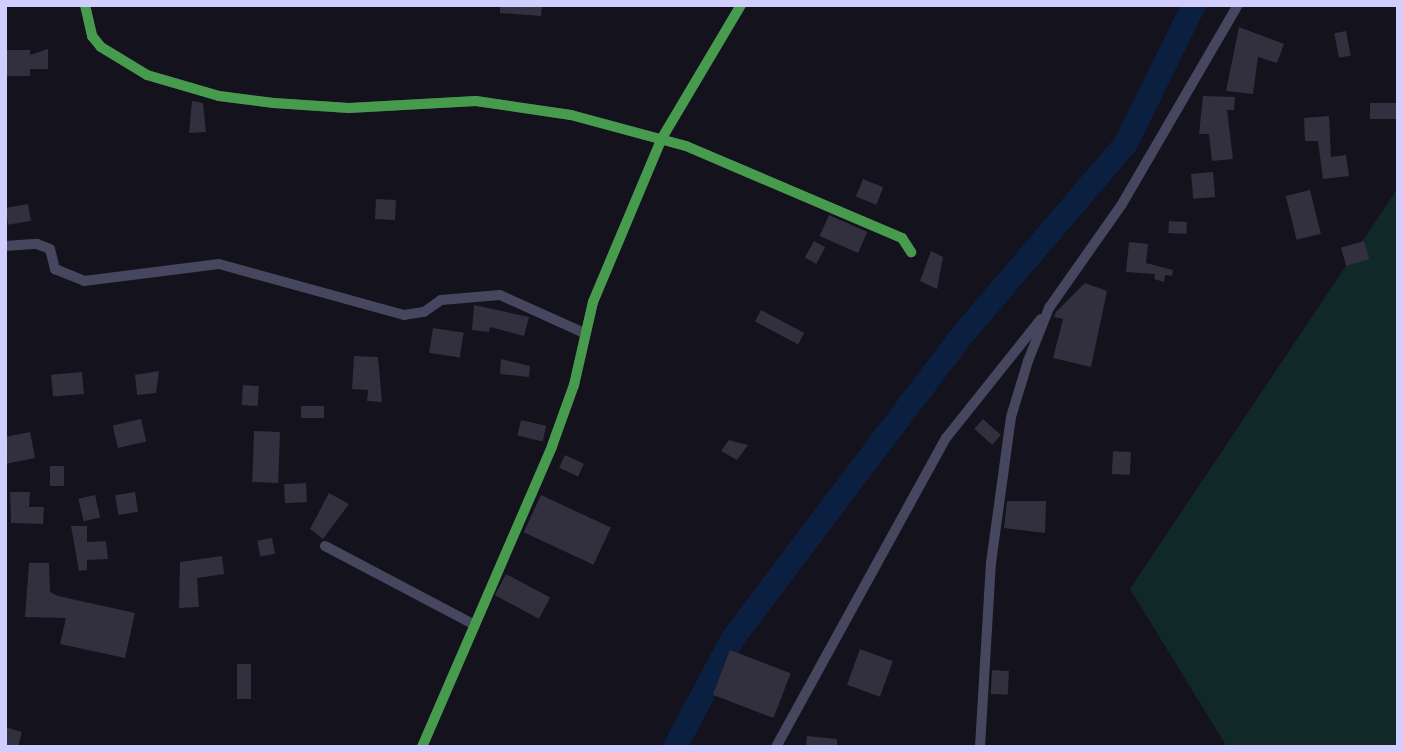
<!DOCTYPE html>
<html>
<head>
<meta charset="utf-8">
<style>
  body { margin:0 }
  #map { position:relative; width:1403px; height:752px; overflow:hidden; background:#14121d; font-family:"Exo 2",sans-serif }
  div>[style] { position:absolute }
  .green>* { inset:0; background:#112828 }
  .river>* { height:24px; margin:-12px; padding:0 12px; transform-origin:12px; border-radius:12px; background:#0b1f40 }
  .building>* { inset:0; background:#322f3f; transform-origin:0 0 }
  .street>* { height:10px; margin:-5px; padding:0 5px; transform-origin:5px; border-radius:5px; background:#46465e }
  .cycleway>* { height:10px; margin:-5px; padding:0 5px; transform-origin:5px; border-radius:5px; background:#469c4c }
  span { translate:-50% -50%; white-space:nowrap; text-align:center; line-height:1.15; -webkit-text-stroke:7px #100d22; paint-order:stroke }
  .frame { position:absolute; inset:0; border:7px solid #d2cdff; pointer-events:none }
</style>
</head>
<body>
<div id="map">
  <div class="green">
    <i style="clip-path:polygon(1398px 188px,1398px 747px,1227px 747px,1130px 589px)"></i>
  </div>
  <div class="river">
    <i style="left:675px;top:747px;width:123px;rotate:-62deg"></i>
    <i style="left:733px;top:638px;width:373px;rotate:-52.9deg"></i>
    <i style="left:958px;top:340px;width:259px;rotate:-49.5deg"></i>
    <i style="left:1126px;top:143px;width:154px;rotate:-63.8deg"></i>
  </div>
  <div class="building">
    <i style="clip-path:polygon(500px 5px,542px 5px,541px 16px,500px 13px)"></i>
    <i style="clip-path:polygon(1239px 27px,1284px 44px,1277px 63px,1258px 57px,1253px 94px,1226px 91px)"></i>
    <i style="left:1346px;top:31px;width:25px;height:12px;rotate:79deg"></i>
    <i style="clip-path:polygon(48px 49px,48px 69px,30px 69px,30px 76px,5px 76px,5px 50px,30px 50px,30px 55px)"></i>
    <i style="clip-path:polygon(1203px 96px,1235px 97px,1234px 110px,1227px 110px,1233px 159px,1212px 161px,1209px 134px,1199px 134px)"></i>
    <i style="clip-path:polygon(192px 101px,203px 103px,206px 132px,189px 133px)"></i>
    <i style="left:1398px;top:103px;width:16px;height:28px;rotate:90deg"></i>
    <i style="clip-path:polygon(1329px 116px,1331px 157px,1346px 155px,1349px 176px,1323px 179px,1318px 141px,1305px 141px,1304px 118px)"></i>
    <i style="left:1213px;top:172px;width:25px;height:22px;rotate:85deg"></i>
    <i style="left:863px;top:179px;width:22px;height:19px;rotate:22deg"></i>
    <i style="left:1310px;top:190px;width:45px;height:25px;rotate:76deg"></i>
    <i style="left:376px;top:199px;width:20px;height:20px;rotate:3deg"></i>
    <i style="left:28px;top:204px;width:17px;height:23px;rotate:80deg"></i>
    <i style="left:829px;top:215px;width:42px;height:23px;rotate:24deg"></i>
    <i style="left:1169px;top:221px;width:18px;height:12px;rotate:3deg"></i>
    <i style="left:814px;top:241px;width:13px;height:19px;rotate:29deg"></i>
    <i style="left:1364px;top:241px;width:19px;height:24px;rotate:74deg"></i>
    <i style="clip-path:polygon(1129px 242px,1148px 244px,1146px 263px,1173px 270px,1172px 276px,1165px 275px,1164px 282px,1154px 279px,1155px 274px,1126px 272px)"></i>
    <i style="clip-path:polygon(931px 251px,943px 257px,937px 289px,920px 281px)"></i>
    <i style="clip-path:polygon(1085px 283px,1107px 291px,1091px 367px,1053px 358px,1063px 319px,1054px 317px,1056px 312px)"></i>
    <i style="clip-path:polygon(474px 305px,529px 317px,524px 336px,490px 327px,489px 332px,472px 330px)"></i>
    <i style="left:761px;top:310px;width:49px;height:13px;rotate:28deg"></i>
    <i style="left:433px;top:328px;width:31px;height:25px;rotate:9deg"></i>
    <i style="clip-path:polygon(354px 356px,378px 357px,382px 402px,367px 401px,368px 390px,352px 389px)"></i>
    <i style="clip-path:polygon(501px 359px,530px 366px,529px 377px,500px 374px)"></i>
    <i style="clip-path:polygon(159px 371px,156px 393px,137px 395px,135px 375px)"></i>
    <i style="left:82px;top:372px;width:22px;height:31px;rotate:85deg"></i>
    <i style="left:243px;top:385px;width:16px;height:20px;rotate:4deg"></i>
    <i style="left:301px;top:406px;width:23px;height:12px"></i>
    <i style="left:141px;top:419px;width:23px;height:29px;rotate:77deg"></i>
    <i style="left:983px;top:419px;width:24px;height:13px;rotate:42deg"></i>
    <i style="left:521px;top:420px;width:26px;height:16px;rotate:13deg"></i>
    <i style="left:254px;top:431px;width:26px;height:51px;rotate:2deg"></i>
    <i style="clip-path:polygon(30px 432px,35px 458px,5px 464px,5px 437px)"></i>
    <i style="clip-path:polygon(729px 440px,748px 445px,737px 460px,721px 451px)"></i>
    <i style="left:1113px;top:451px;width:18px;height:23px;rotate:3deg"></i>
    <i style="left:565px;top:455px;width:21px;height:14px;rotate:25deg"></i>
    <i style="left:50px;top:466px;width:14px;height:20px"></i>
    <i style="left:306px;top:483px;width:19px;height:22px;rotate:87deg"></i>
    <i style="clip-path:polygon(10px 492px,30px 492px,29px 507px,44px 507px,43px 524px,11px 523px)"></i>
    <i style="left:135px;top:492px;width:20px;height:20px;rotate:81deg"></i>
    <i style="clip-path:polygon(329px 493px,349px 504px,323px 539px,310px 529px)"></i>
    <i style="left:95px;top:495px;width:23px;height:17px;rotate:77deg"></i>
    <i style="left:541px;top:495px;width:77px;height:41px;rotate:25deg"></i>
    <i style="clip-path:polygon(1007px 501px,1046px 501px,1045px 533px,1004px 528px)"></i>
    <i style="clip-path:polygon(71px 526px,87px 526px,87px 542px,106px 541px,108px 559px,87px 560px,87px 570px,79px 571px)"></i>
    <i style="left:272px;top:538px;width:16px;height:15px;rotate:79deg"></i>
    <i style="clip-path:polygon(222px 556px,224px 574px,197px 578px,199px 607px,179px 608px,180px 562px)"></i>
    <i style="clip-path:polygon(29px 563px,49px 563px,50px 592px,58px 596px,135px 613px,125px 658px,60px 644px,66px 618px,25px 617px)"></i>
    <i style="left:506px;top:574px;width:50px;height:24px;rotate:28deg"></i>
    <i style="left:860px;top:649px;width:35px;height:38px;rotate:20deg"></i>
    <i style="left:730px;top:650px;width:65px;height:48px;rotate:21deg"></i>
    <i style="left:237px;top:664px;width:14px;height:35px"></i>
    <i style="left:992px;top:670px;width:17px;height:24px;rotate:3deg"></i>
    <i style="clip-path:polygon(5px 727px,22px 732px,18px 747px,5px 747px)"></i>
    <i style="clip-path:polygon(807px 736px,837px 739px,837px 747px,806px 747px)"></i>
  </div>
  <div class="street">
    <i style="left:85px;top:5px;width:32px;rotate:77deg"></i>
    <i style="left:92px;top:36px;width:14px;rotate:51deg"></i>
    <i style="left:101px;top:47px;width:54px;rotate:31.3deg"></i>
    <i style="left:147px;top:75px;width:75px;rotate:16.3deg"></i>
    <i style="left:219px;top:96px;width:55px;rotate:7.3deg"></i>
    <i style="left:274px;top:103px;width:75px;rotate:3.8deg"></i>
    <i style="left:349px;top:108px;width:127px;rotate:-3.2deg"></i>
    <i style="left:476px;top:101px;width:96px;rotate:8.4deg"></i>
    <i style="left:571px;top:115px;width:119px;rotate:15.1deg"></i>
    <i style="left:686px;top:146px;width:235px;rotate:23.1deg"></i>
    <i style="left:902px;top:238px;width:17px;rotate:57deg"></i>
    <i style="left:5px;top:246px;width:32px;rotate:-4deg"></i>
    <i style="left:37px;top:244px;width:14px;rotate:21deg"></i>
    <i style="left:50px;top:249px;width:21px;rotate:76deg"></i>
    <i style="left:55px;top:269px;width:31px;rotate:22deg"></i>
    <i style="left:84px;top:281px;width:136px;rotate:-7.2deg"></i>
    <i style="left:219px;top:264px;width:192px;rotate:15.4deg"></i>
    <i style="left:404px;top:315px;width:20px;rotate:-9deg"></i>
    <i style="left:424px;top:312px;width:21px;rotate:-35deg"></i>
    <i style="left:441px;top:300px;width:59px;rotate:-4.8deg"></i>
    <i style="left:500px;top:295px;width:92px;rotate:24.3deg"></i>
    <i style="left:325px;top:546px;width:167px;rotate:27.8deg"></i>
    <i style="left:422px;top:747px;width:328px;rotate:-66.6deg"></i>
    <i style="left:552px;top:446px;width:65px;rotate:-70.2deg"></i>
    <i style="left:574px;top:385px;width:85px;rotate:-77.1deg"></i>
    <i style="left:593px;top:302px;width:178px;rotate:-67.2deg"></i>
    <i style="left:662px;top:138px;width:155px;rotate:-59.3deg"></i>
    <i style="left:776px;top:747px;width:353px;rotate:-61.2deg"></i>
    <i style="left:946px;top:438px;width:152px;rotate:-51.4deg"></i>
    <i style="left:980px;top:747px;width:184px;rotate:-86.6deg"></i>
    <i style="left:991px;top:563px;width:147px;rotate:-82.2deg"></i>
    <i style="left:1011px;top:417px;width:59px;rotate:-73.1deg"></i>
    <i style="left:1028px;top:361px;width:57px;rotate:-68.4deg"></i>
    <i style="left:1049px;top:308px;width:127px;rotate:-54.9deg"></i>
    <i style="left:1122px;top:204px;width:230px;rotate:-59.8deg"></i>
  </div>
  <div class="cycleway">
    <i style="left:85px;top:5px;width:32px;rotate:77deg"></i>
    <i style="left:92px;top:36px;width:14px;rotate:51deg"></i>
    <i style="left:101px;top:47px;width:54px;rotate:31.3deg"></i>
    <i style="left:147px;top:75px;width:75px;rotate:16.3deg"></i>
    <i style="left:219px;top:96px;width:55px;rotate:7.3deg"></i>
    <i style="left:274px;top:103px;width:75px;rotate:3.8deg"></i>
    <i style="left:349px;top:108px;width:127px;rotate:-3.2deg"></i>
    <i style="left:476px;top:101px;width:96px;rotate:8.4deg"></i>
    <i style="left:571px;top:115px;width:119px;rotate:15.1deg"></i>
    <i style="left:686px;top:146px;width:235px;rotate:23.1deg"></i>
    <i style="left:902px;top:238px;width:17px;rotate:57deg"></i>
    <i style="left:422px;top:747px;width:328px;rotate:-66.6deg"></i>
    <i style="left:552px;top:446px;width:65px;rotate:-70.2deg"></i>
    <i style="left:574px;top:385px;width:85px;rotate:-77.1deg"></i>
    <i style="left:593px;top:302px;width:178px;rotate:-67.2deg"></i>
    <i style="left:662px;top:138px;width:155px;rotate:-59.3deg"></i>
  </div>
  <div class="frame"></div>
</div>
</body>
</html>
